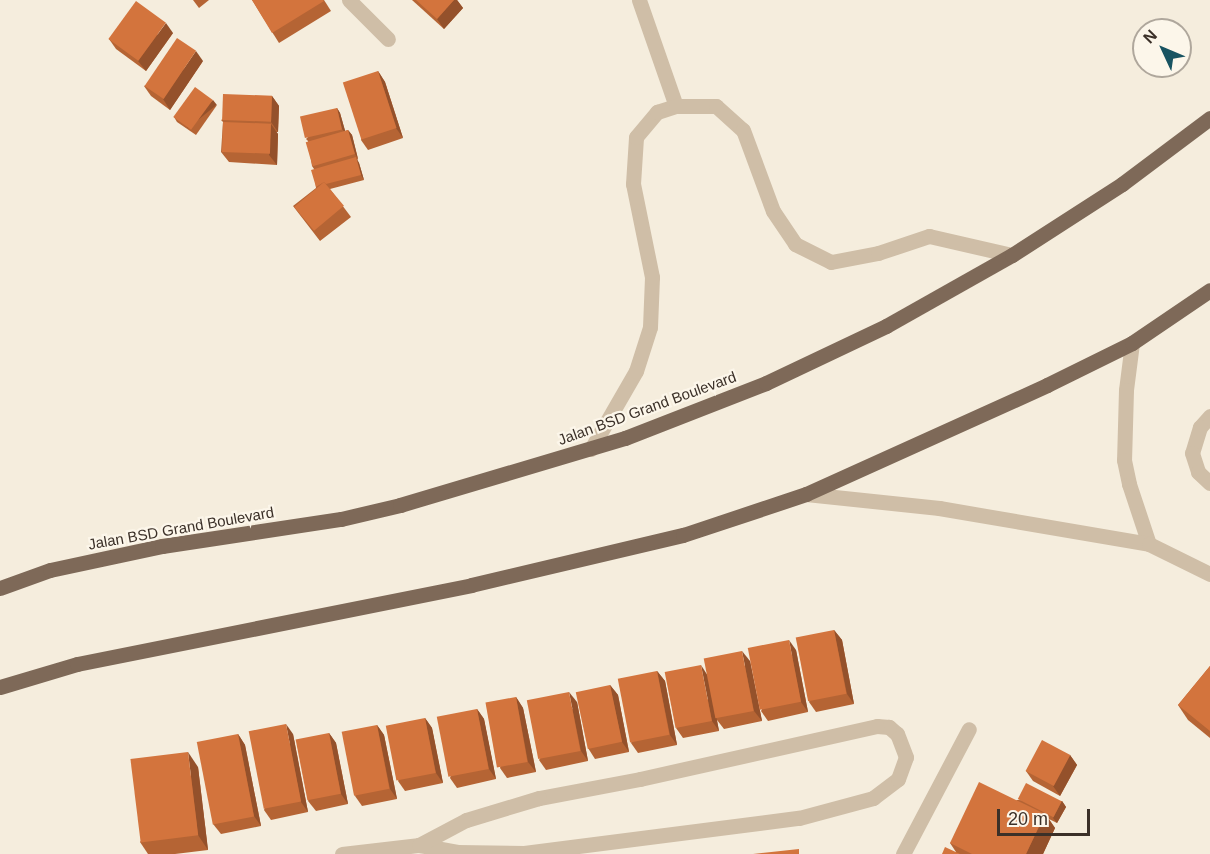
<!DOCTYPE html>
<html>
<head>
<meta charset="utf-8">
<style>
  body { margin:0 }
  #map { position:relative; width:1210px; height:854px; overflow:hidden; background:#f5eddd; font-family:Arial,sans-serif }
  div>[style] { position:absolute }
  .service>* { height:15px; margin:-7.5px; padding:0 7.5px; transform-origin:7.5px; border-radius:7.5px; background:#cfbea7 }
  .minor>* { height:15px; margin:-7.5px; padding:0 7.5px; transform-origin:7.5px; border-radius:7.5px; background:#cfbea7 }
  .primary>* { height:15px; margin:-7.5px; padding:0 7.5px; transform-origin:7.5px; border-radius:7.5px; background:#7e6958 }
  .wall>* { inset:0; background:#b56434 }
  .shaded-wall>* { inset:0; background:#94512b; transform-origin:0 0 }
  .building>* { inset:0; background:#d3743d; transform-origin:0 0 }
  span { translate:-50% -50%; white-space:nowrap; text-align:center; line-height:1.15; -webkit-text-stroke:4.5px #fcf6ea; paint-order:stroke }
  .street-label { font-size:15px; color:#3b3028 }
  .north { position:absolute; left:1132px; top:18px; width:60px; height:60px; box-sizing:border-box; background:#fcf6ea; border:2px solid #afa79c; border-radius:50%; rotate:314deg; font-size:16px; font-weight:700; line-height:24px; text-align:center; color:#3b3028 }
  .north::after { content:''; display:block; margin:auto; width:21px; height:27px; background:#185361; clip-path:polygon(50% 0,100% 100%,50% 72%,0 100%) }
  .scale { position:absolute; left:997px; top:809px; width:93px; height:27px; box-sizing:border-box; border:3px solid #3b3028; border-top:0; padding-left:8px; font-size:18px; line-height:21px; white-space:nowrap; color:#3b3028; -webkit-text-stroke:4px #fcf6ea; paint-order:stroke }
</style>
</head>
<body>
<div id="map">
  <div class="service">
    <i style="left:1210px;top:416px;width:15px;rotate:132deg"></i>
    <i style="left:1200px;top:427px;width:27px;rotate:107deg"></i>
    <i style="left:1192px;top:453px;width:20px;rotate:72deg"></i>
    <i style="left:1198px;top:472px;width:16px;rotate:43deg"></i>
  </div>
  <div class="minor">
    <i style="left:349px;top:0;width:55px;rotate:45deg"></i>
    <i style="left:639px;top:0;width:112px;rotate:70.8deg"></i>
    <i style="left:1132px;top:343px;width:47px;rotate:97.3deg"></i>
    <i style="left:1126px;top:390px;width:70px;rotate:91.6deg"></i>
    <i style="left:1124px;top:460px;width:25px;rotate:78deg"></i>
    <i style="left:1129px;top:484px;width:63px;rotate:71.6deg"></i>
    <i style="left:591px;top:449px;width:90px;rotate:-60deg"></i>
    <i style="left:636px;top:371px;width:46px;rotate:-72.3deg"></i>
    <i style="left:650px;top:327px;width:50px;rotate:-87.7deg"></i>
    <i style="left:652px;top:277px;width:95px;rotate:-101.5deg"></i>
    <i style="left:633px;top:184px;width:47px;rotate:-86.3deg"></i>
    <i style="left:636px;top:137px;width:33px;rotate:-50deg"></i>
    <i style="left:657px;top:112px;width:20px;rotate:-18deg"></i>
    <i style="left:676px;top:106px;width:40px"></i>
    <i style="left:716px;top:106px;width:36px;rotate:42deg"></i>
    <i style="left:743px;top:130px;width:86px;rotate:69.7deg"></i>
    <i style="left:773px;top:211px;width:40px;rotate:56deg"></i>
    <i style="left:795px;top:244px;width:40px;rotate:26.6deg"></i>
    <i style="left:831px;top:262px;width:48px;rotate:-10.8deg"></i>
    <i style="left:878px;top:253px;width:54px;rotate:-18.4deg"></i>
    <i style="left:929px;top:236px;width:85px;rotate:12.9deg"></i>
    <i style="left:806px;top:494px;width:134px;rotate:6deg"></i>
    <i style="left:939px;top:508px;width:213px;rotate:9.7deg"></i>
    <i style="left:1149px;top:544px;width:68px;rotate:26.2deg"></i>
    <i style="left:342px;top:854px;width:78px;rotate:-6.7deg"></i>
    <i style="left:419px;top:845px;width:39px;rotate:10deg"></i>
    <i style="left:457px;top:852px;width:67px;rotate:0.9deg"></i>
    <i style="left:524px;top:853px;width:277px;rotate:-7.3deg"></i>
    <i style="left:799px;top:818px;width:77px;rotate:-15.1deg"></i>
    <i style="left:873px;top:798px;width:31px;rotate:-37deg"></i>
    <i style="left:898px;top:779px;width:23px;rotate:-70deg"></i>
    <i style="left:906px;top:757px;width:25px;rotate:-111deg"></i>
    <i style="left:897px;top:734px;width:11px;rotate:-139deg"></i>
    <i style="left:889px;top:727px;width:12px;rotate:-175deg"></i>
    <i style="left:877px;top:726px;width:243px;rotate:167.4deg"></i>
    <i style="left:640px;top:779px;width:103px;rotate:169.3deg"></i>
    <i style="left:539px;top:798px;width:76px;rotate:163.2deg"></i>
    <i style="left:466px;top:820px;width:53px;rotate:152deg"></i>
    <i style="left:903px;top:854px;width:141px;rotate:-62.2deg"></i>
  </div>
  <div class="primary">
    <i style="left:0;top:588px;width:53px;rotate:-19.8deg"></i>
    <i style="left:50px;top:570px;width:115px;rotate:-12.1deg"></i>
    <i style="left:162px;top:546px;width:181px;rotate:-8.6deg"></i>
    <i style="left:341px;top:519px;width:61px;rotate:-13.3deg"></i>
    <i style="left:400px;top:505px;width:235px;rotate:-16.6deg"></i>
    <i style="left:625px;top:438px;width:151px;rotate:-21.3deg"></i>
    <i style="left:766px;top:383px;width:133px;rotate:-25.4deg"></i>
    <i style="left:886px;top:326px;width:145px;rotate:-29.4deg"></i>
    <i style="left:1012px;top:255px;width:131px;rotate:-32.8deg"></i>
    <i style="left:1122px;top:184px;width:110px;rotate:-36.9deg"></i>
    <i style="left:0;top:687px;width:80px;rotate:-16.6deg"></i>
    <i style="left:77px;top:664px;width:402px;rotate:-11.3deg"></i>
    <i style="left:471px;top:585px;width:218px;rotate:-13.3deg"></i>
    <i style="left:683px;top:535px;width:130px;rotate:-18.4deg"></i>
    <i style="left:806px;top:494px;width:265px;rotate:-24.3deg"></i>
    <i style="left:1047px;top:385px;width:95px;rotate:-26.3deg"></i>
    <i style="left:1132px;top:343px;width:94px;rotate:-34.2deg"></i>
  </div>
  <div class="wall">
    <i style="clip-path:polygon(193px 0,209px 0,199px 8px)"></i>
    <i style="clip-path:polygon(252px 0,324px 0,331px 11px,279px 43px)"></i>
    <i style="clip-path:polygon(412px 0,457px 0,463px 8px,444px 29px)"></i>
    <i style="clip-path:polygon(173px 33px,146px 71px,116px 49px,109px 39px)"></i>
    <i style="clip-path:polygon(203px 61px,170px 110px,151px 96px,144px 86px)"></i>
    <i style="clip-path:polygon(378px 71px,385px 82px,403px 138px,368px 150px,361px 140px)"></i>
    <i style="clip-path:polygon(272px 96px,279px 106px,278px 132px,276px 132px,278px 134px,277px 165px,229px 162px,221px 152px,223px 122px,221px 120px)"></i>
    <i style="clip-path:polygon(217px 105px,196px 135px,177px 122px,174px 117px)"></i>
    <i style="clip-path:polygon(337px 108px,340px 113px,345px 131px,348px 130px,352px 135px,358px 159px,357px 160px,359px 163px,364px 180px,330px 189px,351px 217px,320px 241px,293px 206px,316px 188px,314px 169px,312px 166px,308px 141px,306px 139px)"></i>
    <i style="clip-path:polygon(834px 630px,842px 640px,854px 704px,816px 712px,809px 702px)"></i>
    <i style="clip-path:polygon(796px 650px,808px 712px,768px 721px,761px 711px)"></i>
    <i style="clip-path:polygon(750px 661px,762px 721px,724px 729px,717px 720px,719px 731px,683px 738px,676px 728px)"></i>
    <i style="clip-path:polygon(1210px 666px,1210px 738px,1188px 720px,1178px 705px)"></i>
    <i style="clip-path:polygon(657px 671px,665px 681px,677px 745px,638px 753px,631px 743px)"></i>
    <i style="clip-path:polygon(610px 685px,618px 695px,629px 752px,595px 759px,588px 748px)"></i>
    <i style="clip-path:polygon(516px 697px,523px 708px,536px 772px,507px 778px,500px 768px)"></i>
    <i style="clip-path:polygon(577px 702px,588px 761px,546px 770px,539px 760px)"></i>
    <i style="clip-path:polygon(477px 709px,484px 719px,496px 779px,457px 788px,450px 778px)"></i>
    <i style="clip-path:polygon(425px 718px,432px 728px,443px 783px,405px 791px,398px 781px)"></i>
    <i style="clip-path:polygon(377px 725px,384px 735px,397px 799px,362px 806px,355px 796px)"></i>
    <i style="clip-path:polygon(329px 733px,336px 743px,348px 804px,316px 811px,308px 801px)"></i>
    <i style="clip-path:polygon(238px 734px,245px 745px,261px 826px,221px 834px,213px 824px)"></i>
    <i style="clip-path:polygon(293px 734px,308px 812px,271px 820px,264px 810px)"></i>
    <i style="clip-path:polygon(1070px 755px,1077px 765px,1060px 796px,1033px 781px,1026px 771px)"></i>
    <i style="clip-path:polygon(198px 767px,208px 850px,175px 854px,148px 854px,140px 842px)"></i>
    <i style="clip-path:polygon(1017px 800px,1062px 801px,1066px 807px,1057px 823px,1049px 819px,1055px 828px,1043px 854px,942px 854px,956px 852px,950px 843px)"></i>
  </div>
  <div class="shaded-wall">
    <i style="clip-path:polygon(454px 0,457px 0,463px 8px,444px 29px,437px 19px)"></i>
    <i style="clip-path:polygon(166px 23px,173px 33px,146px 71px,138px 61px)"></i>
    <i style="clip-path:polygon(196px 51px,203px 61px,170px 110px,163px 99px)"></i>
    <i style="clip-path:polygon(378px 71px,385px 82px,403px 138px,396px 128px)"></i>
    <i style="clip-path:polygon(272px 96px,279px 106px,278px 132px,271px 122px)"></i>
    <i style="left:213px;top:100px;width:6px;height:37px;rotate:51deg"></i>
    <i style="clip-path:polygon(337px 108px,340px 113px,346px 134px,342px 129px)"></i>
    <i style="clip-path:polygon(271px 124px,278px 134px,277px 165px,269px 155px)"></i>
    <i style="clip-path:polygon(348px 130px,352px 135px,358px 159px,355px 154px)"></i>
    <i style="clip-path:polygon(356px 157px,359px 163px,364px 180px,361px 175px)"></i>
    <i style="clip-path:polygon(834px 630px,842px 640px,854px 704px,847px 694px)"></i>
    <i style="clip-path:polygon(789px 640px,796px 650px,808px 712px,801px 702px)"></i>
    <i style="clip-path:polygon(742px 651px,750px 661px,762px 721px,754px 711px)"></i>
    <i style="clip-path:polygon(701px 665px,708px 676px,719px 731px,712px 721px)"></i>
    <i style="clip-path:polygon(657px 671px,665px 681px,677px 745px,670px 735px)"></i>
    <i style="clip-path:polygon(610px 685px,618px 695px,629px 752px,622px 742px)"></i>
    <i style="clip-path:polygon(569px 692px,577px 702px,588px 761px,581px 751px)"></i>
    <i style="clip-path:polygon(516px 697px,523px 708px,536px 772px,528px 762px)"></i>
    <i style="clip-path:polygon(477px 709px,484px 719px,496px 779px,489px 769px)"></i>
    <i style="clip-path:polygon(425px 718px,432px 728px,443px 783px,436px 773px)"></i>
    <i style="clip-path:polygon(286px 724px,293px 734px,308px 812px,301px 802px)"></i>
    <i style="clip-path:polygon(377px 725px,384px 735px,397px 799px,390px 789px)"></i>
    <i style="clip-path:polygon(329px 733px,336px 743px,348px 804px,341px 794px)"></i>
    <i style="clip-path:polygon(238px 734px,245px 745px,261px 826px,254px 816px)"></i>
    <i style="clip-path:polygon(188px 752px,198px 767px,208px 850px,198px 835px)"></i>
    <i style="clip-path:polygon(1070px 755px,1077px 765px,1060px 796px,1053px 786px)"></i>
    <i style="clip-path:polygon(1062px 801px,1066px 807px,1057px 823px,1053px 818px)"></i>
    <i style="clip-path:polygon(1045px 814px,1055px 828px,1043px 854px,1026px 854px)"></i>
  </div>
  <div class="building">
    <i style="clip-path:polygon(252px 0,323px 0,324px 1px,272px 33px)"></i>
    <i style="clip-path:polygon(416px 0,454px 0,437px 19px)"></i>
    <i style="left:136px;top:1px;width:37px;height:47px;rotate:36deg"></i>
    <i style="left:177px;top:38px;width:23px;height:58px;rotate:34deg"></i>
    <i style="left:378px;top:71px;width:60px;height:37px;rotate:72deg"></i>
    <i style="left:195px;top:87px;width:22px;height:37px;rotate:36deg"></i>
    <i style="left:223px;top:94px;width:49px;height:26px;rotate:2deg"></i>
    <i style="left:337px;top:108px;width:22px;height:38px;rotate:77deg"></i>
    <i style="left:223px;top:122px;width:48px;height:30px;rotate:2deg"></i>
    <i style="left:348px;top:130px;width:25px;height:44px;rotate:74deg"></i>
    <i style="clip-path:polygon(356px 157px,361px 175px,326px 184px,324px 182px,316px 187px,311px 170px)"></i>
    <i style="left:324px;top:182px;width:31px;height:39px;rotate:50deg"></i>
    <i style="left:834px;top:630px;width:65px;height:39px;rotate:79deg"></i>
    <i style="left:789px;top:640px;width:63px;height:42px;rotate:79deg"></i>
    <i style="left:742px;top:651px;width:61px;height:39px;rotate:79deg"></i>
    <i style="left:701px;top:665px;width:57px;height:37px;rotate:79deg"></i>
    <i style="clip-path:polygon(1210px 666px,1210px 731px,1178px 705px)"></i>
    <i style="left:657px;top:671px;width:65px;height:40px;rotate:79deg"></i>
    <i style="left:610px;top:685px;width:58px;height:35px;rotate:78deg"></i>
    <i style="left:569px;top:692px;width:60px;height:43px;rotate:79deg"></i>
    <i style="left:516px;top:697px;width:66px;height:31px;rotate:80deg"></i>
    <i style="left:477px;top:709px;width:61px;height:41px;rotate:79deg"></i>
    <i style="left:425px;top:718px;width:56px;height:40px;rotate:79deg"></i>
    <i style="left:286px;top:724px;width:79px;height:38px;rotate:79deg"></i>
    <i style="left:377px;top:725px;width:65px;height:36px;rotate:79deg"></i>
    <i style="left:329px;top:733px;width:62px;height:34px;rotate:79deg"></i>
    <i style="left:238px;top:734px;width:84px;height:42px;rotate:79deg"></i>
    <i style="left:1042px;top:740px;width:32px;height:35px;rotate:28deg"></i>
    <i style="left:188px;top:752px;width:84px;height:58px;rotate:83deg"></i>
    <i style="clip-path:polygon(979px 782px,1045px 814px,1026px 854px,972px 854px,950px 843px)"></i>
    <i style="left:1026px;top:783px;width:40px;height:18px;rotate:27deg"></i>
    <i style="clip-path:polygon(945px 847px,960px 854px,942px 854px)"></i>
    <i style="clip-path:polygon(799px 849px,799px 854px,753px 854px)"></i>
  </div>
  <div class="street-label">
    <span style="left:647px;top:408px;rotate:-20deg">Jalan BSD Grand Boulevard</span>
    <span style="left:181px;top:528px;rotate:-10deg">Jalan BSD Grand Boulevard</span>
  </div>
  <div class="north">N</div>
  <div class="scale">20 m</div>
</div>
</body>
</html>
